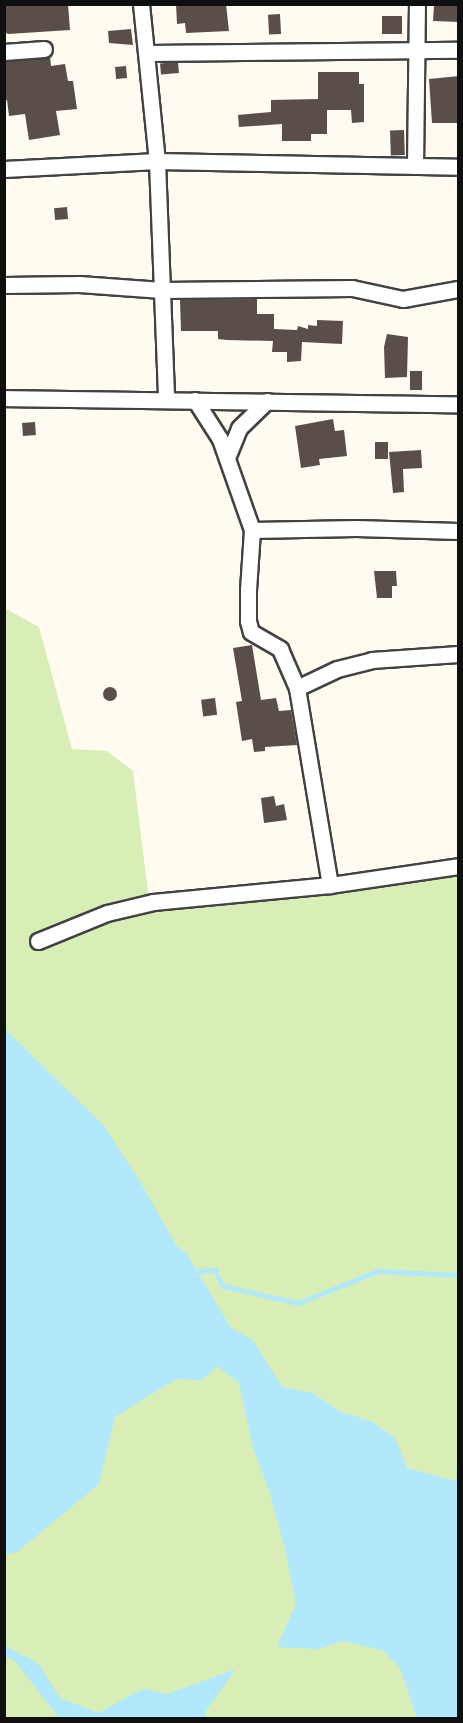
<!DOCTYPE html>
<html>
<head>
<meta charset="utf-8">
<style>
  body { margin:0 }
  #map { position:relative; width:463px; height:1723px; overflow:hidden; background:#fffbf1; font-family:"Noto Serif",serif }
  div>[style] { position:absolute }
  .green>* { inset:0; background:#d9eeb6 }
  .water>* { inset:0; background:#b1e8fb }
  .stream>* { height:4.5px; margin:-2.25px; padding:0 2.25px; transform-origin:2.25px; border-radius:2.25px; background:#b1e8fb }
  .building>* { inset:0; background:#594e4a; transform-origin:0 0 }
  .round { border-radius:50% }
  .roads { filter:drop-shadow(2px 0 #424242) drop-shadow(-2px 0 #424242) drop-shadow(0 2px #424242) drop-shadow(0 -2px #424242) }
  .street>* { height:15px; margin:-7.5px; padding:0 7.5px; transform-origin:7.5px; border-radius:7.5px; background:#fff }
  span { translate:-50% -50%; white-space:nowrap; text-align:center; line-height:1.15; -webkit-text-stroke:6px #fff; paint-order:stroke }
  .frame { position:absolute; inset:0; border:6px solid #0f0f0f; pointer-events:none }
</style>
</head>
<body>
<div id="map">
  <div class="green">
    <i style="clip-path:polygon(4px 608px,39px 627px,72px 749px,107px 751px,133px 771px,150px 908px,458px 874px,458px 1718px,5px 1718px)"></i>
  </div>
  <div class="water">
    <i style="clip-path:polygon(5px 1029px,104px 1126px,142px 1185px,176px 1245px,187px 1254px,231px 1328px,252px 1339px,282px 1387px,313px 1393px,339px 1411px,373px 1422px,395px 1438px,407px 1468px,456px 1481px,458px 1449px,458px 1718px,417px 1718px,400px 1668px,382px 1650px,342px 1641px,319px 1649px,277px 1647px,296px 1604px,285px 1549px,269px 1490px,253px 1448px,239px 1383px,217px 1366px,203px 1380px,176px 1379px,115px 1417px,99px 1484px,17px 1552px,5px 1554px)"></i>
    <i style="clip-path:polygon(5px 1646px,39px 1664px,60px 1698px,98px 1713px,143px 1689px,167px 1694px,236px 1669px,205px 1712px,206px 1718px,59px 1718px,14px 1660px,5px 1657px)"></i>
  </div>
  <div class="stream">
    <i style="left:196px;top:1271px;width:19px;rotate:-3deg"></i>
    <i style="left:215px;top:1270px;width:18px;rotate:63deg"></i>
    <i style="left:223px;top:1286px;width:77px;rotate:12.8deg"></i>
    <i style="left:298px;top:1303px;width:86px;rotate:-21.8deg"></i>
    <i style="left:378px;top:1271px;width:80px;rotate:2.9deg"></i>
  </div>
  <div class="building">
    <i style="clip-path:polygon(4px 4px,68px 4px,70px 30px,8px 34px,4px 32px)"></i>
    <i style="clip-path:polygon(176px 4px,226px 4px,229px 31px,186px 33px,185px 23px,177px 24px)"></i>
    <i style="clip-path:polygon(459px 4px,459px 22px,433px 21px,434px 5px)"></i>
    <i style="left:280px;top:14px;width:20px;height:12px;rotate:87deg"></i>
    <i style="left:382px;top:16px;width:20px;height:18px"></i>
    <i style="clip-path:polygon(131px 29px,133px 45px,109px 43px,108px 31px)"></i>
    <i style="clip-path:polygon(50px 56px,51px 66px,65px 64px,68px 81px,73px 81px,77px 109px,56px 111px,60px 135px,29px 140px,25px 114px,9px 116px,7px 100px,4px 101px,4px 62px)"></i>
    <i style="left:178px;top:62px;width:11px;height:18px;rotate:85deg"></i>
    <i style="left:126px;top:66px;width:12px;height:11px;rotate:85deg"></i>
    <i style="clip-path:polygon(318px 72px,359px 72px,359px 84px,364px 84px,364px 122px,352px 123px,351px 110px,327px 110px,327px 134px,311px 134px,311px 141px,282px 141px,282px 124px,239px 127px,238px 115px,271px 112px,271px 100px,318px 99px)"></i>
    <i style="clip-path:polygon(459px 76px,459px 123px,432px 123px,429px 79px)"></i>
    <i style="left:404px;top:130px;width:25px;height:14px;rotate:88deg"></i>
    <i style="left:67px;top:207px;width:12px;height:13px;rotate:85deg"></i>
    <i style="clip-path:polygon(257px 299px,257px 314px,274px 314px,274px 329px,297px 330px,298px 326px,308px 329px,308px 325px,317px 326px,317px 320px,343px 321px,342px 344px,302px 342px,301px 361px,287px 362px,287px 352px,272px 352px,273px 341px,227px 340px,218px 339px,218px 331px,181px 331px,180px 300px)"></i>
    <i style="clip-path:polygon(387px 334px,408px 337px,407px 377px,385px 378px,384px 347px)"></i>
    <i style="left:422px;top:371px;width:19px;height:12px;rotate:90deg"></i>
    <i style="clip-path:polygon(333px 419px,335px 431px,344px 430px,347px 456px,319px 459px,320px 465px,301px 468px,295px 426px)"></i>
    <i style="left:35px;top:422px;width:13px;height:13px;rotate:86deg"></i>
    <i style="left:375px;top:442px;width:13px;height:17px"></i>
    <i style="clip-path:polygon(421px 450px,422px 468px,403px 469px,404px 492px,393px 493px,389px 452px)"></i>
    <i style="clip-path:polygon(374px 571px,396px 571px,397px 586px,392px 586px,392px 598px,377px 598px)"></i>
    <i style="clip-path:polygon(252px 645px,261px 700px,276px 698px,279px 711px,291px 710px,297px 745px,265px 747px,265px 751px,254px 752px,252px 739px,242px 741px,236px 702px,242px 701px,233px 648px)"></i>
    <i class="round" style="left:103px;top:687px;width:14px;height:14px"></i>
    <i style="left:215px;top:698px;width:17px;height:14px;rotate:83deg"></i>
    <i style="clip-path:polygon(274px 796px,276px 806px,284px 804px,287px 820px,264px 823px,261px 798px)"></i>
  </div>
  <div class="roads">
    <div class="street">
      <i style="left:141px;top:4px;width:158px;rotate:84.2deg"></i>
      <i style="left:157px;top:161px;width:239px;rotate:87.8deg"></i>
      <i style="left:4px;top:52px;width:40px;rotate:-4.3deg"></i>
      <i style="left:148px;top:53px;width:310px;rotate:-0.6deg"></i>
      <i style="left:415px;top:166px;width:162px;rotate:-89.3deg"></i>
      <i style="left:4px;top:169px;width:153px;rotate:-3deg"></i>
      <i style="left:157px;top:161px;width:301px;rotate:1.1deg"></i>
      <i style="left:4px;top:285px;width:75px;rotate:-0.8deg"></i>
      <i style="left:79px;top:284px;width:83px;rotate:4.1deg"></i>
      <i style="left:162px;top:290px;width:190px;rotate:-0.6deg"></i>
      <i style="left:352px;top:288px;width:52px;rotate:12.2deg"></i>
      <i style="left:403px;top:299px;width:56px;rotate:-10.3deg"></i>
      <i style="left:4px;top:398px;width:454px;rotate:0.8deg"></i>
      <i style="left:195px;top:400px;width:46px;rotate:57.3deg"></i>
      <i style="left:220px;top:439px;width:96px;rotate:70.6deg"></i>
      <i style="left:252px;top:530px;width:60px;rotate:93.8deg"></i>
      <i style="left:248px;top:590px;width:31px;rotate:90deg"></i>
      <i style="left:248px;top:621px;width:11px;rotate:75deg"></i>
      <i style="left:251px;top:632px;width:34px;rotate:30deg"></i>
      <i style="left:280px;top:649px;width:43px;rotate:66.4deg"></i>
      <i style="left:297px;top:688px;width:200px;rotate:80.5deg"></i>
      <i style="left:227px;top:458px;width:32px;rotate:-68deg"></i>
      <i style="left:239px;top:428px;width:39px;rotate:-44deg"></i>
      <i style="left:252px;top:530px;width:104px;rotate:-1.1deg"></i>
      <i style="left:356px;top:528px;width:102px;rotate:1.7deg"></i>
      <i style="left:297px;top:688px;width:44px;rotate:-25.4deg"></i>
      <i style="left:337px;top:669px;width:36px;rotate:-14deg"></i>
      <i style="left:372px;top:660px;width:86px;rotate:-4deg"></i>
      <i style="left:38px;top:941px;width:74px;rotate:-22.1deg"></i>
      <i style="left:107px;top:913px;width:47px;rotate:-13.4deg"></i>
      <i style="left:153px;top:902px;width:178px;rotate:-5.5deg"></i>
      <i style="left:330px;top:885px;width:129px;rotate:-8.4deg"></i>
    </div>
  </div>
  <div class="frame"></div>
</div>
</body>
</html>
